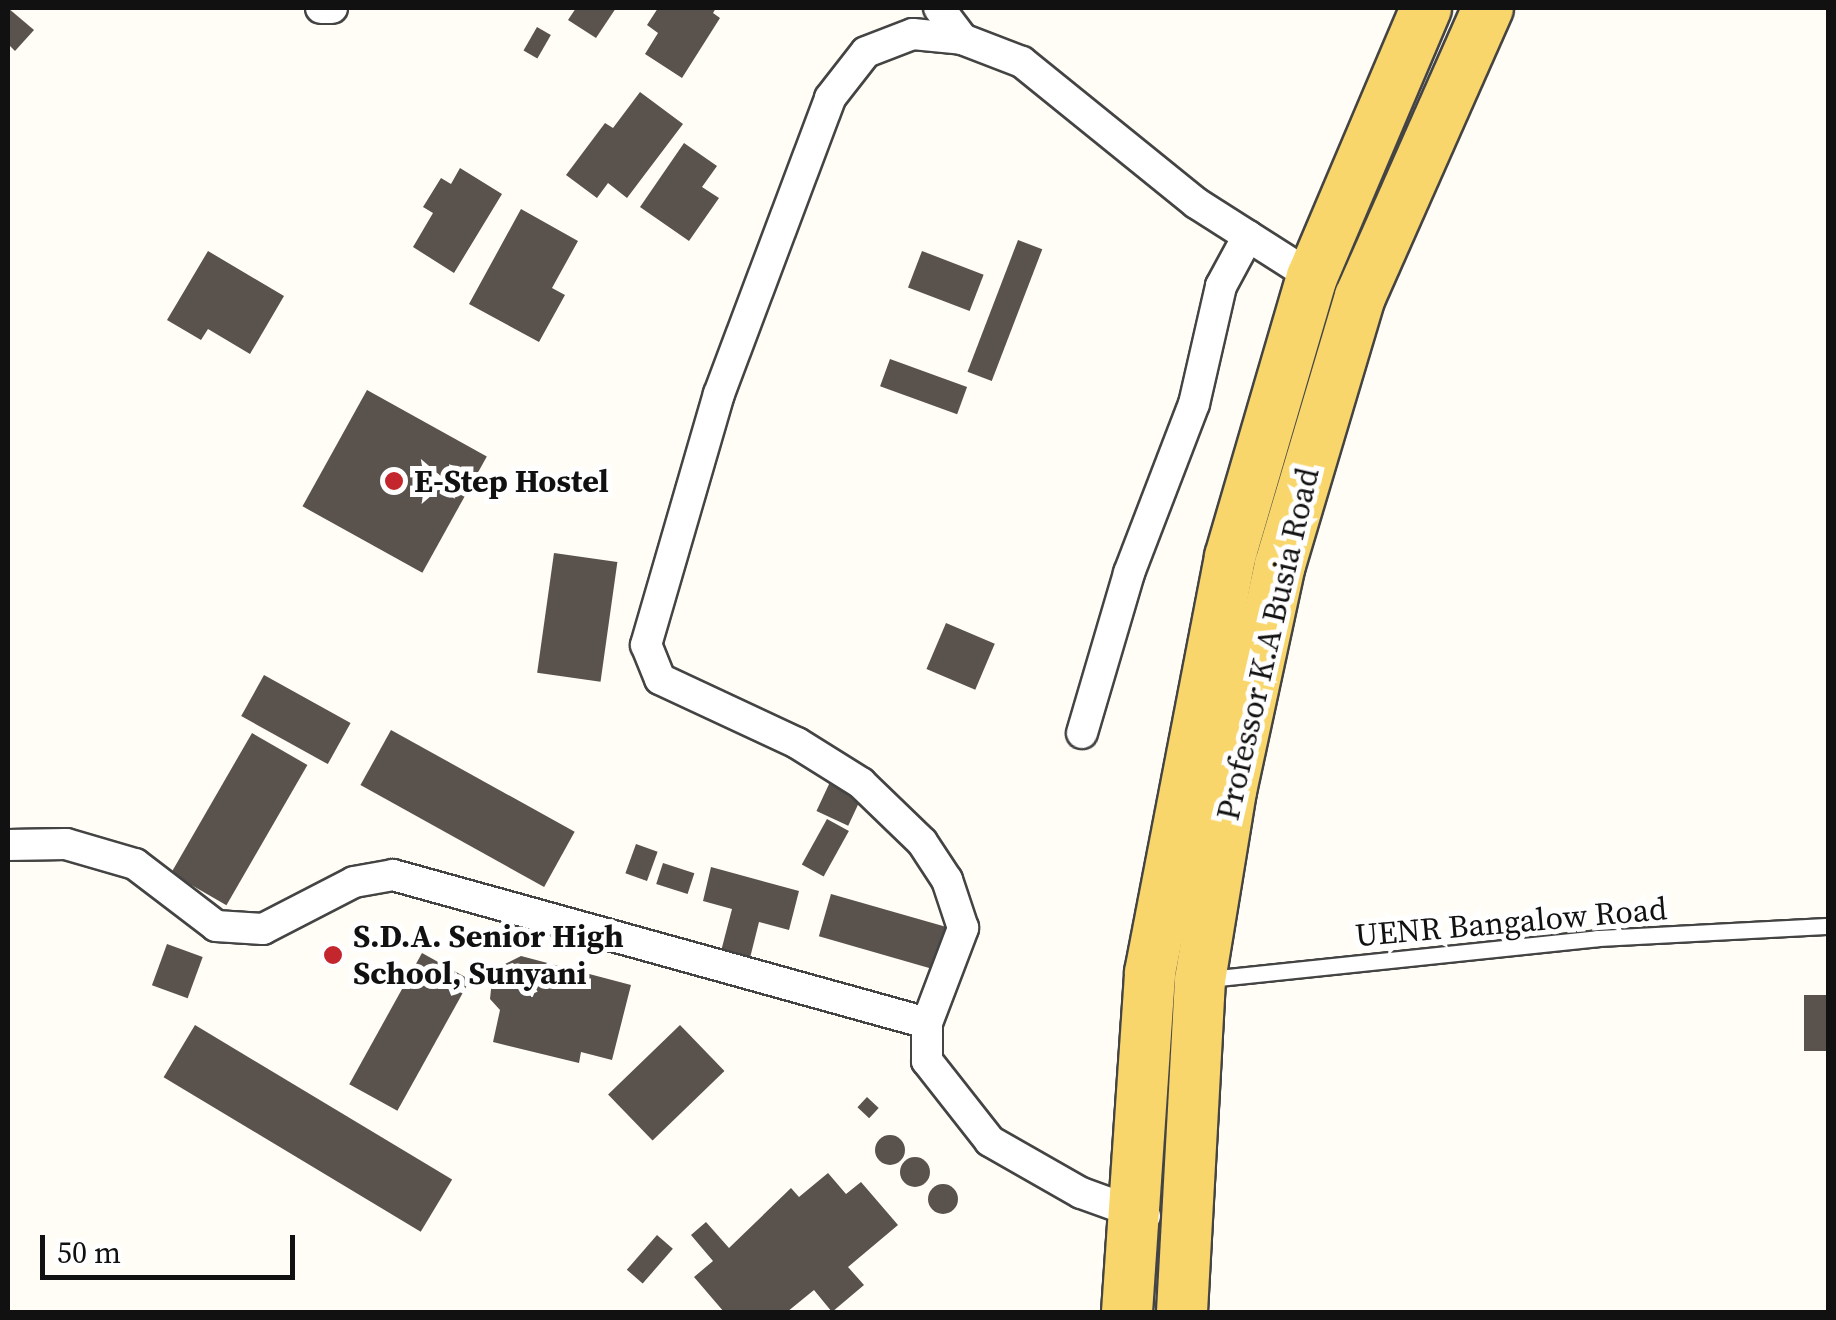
<!DOCTYPE html>
<html>
<head>
<meta charset="utf-8">
<style>
  body { margin:0 }
  #map { position:relative; width:1836px; height:1320px; overflow:hidden; background:#fffdf5; font-family:"Source Serif 4",serif }
  div>[style] { position:absolute }
  .building>* { inset:0; background:#5a524d; transform-origin:0 0 }
  .round { border-radius:50% }
  .roads { filter:drop-shadow(2px 0 #444) drop-shadow(-2px 0 #444) drop-shadow(0 2px #444) drop-shadow(0 -2px #444) }
  .lane>* { height:15px; margin:-7.5px; padding:0 7.5px; transform-origin:7.5px; border-radius:7.5px; background:#fff }
  .street>* { height:30px; margin:-15px; padding:0 15px; transform-origin:15px; border-radius:15px; background:#fff }
  .primary>* { height:50px; margin:-25px; padding:0 25px; transform-origin:25px; border-radius:25px; background:#f9d66b }
  .dots>* { width:28px; height:28px; translate:-50% -50%; box-sizing:border-box; border:5px solid #fff; border-radius:50% }
  span { translate:-50% -50%; white-space:nowrap; text-align:center; line-height:1.15; -webkit-text-stroke:10px #fff; paint-order:stroke }
  .poi-label { font-size:32px; color:#111; font-weight:700 }
  .left { translate:0 -50%; text-align:left }
  .street-label { font-size:32px; color:#111 }
  .frame { position:absolute; inset:0; border:10px solid #111; pointer-events:none }
  .scale { position:absolute; left:40px; top:1235px; width:255px; height:45px; box-sizing:border-box; border:5px solid #111; border-top:0; padding-left:12px; font-size:30px; line-height:35px; white-space:nowrap; color:#111; -webkit-text-stroke:8px #fff; paint-order:stroke }
</style>
</head>
<body>
<div id="map">
  <div class="building">
    <i style="clip-path:polygon(8px 8px,34px 30px,15px 51px,8px 44px)"></i>
    <i style="clip-path:polygon(576px 8px,616px 8px,596px 38px,568px 20px)"></i>
    <i style="clip-path:polygon(658px 8px,716px 8px,713px 13px,720px 18px,682px 78px,645px 54px,658px 33px,647px 25px)"></i>
    <i style="left:537px;top:27px;width:16px;height:27px;rotate:30deg"></i>
    <i style="clip-path:polygon(640px 92px,683px 124px,627px 198px,608px 183px,597px 198px,566px 175px,605px 123px,613px 128px)"></i>
    <i style="clip-path:polygon(684px 143px,717px 166px,702px 187px,719px 198px,689px 241px,640px 207px)"></i>
    <i style="clip-path:polygon(460px 168px,502px 194px,454px 273px,413px 247px,433px 213px,423px 207px,441px 178px,451px 184px)"></i>
    <i style="clip-path:polygon(521px 209px,578px 241px,552px 288px,565px 295px,539px 342px,469px 304px)"></i>
    <i style="left:1018px;top:240px;width:26px;height:141px;rotate:21deg"></i>
    <i style="clip-path:polygon(208px 251px,284px 296px,250px 354px,208px 329px,201px 340px,167px 320px)"></i>
    <i style="left:922px;top:251px;width:66px;height:39px;rotate:21deg"></i>
    <i style="left:890px;top:359px;width:82px;height:29px;rotate:20deg"></i>
    <i style="left:367px;top:390px;width:137px;height:133px;rotate:29deg"></i>
    <i style="left:554px;top:553px;width:64px;height:121px;rotate:8deg"></i>
    <i style="left:946px;top:623px;width:53px;height:50px;rotate:23deg"></i>
    <i style="left:264px;top:675px;width:99px;height:47px;rotate:29deg"></i>
    <i style="left:391px;top:730px;width:210px;height:63px;rotate:29deg"></i>
    <i style="left:252px;top:733px;width:64px;height:162px;rotate:30deg"></i>
    <i style="left:830px;top:782px;width:35px;height:32px;rotate:25deg"></i>
    <i style="left:827px;top:819px;width:25px;height:52px;rotate:29deg"></i>
    <i style="left:636px;top:844px;width:23px;height:31px;rotate:20deg"></i>
    <i style="left:663px;top:863px;width:33px;height:22px;rotate:18deg"></i>
    <i style="clip-path:polygon(711px 867px,799px 891px,789px 930px,759px 922px,748px 966px,719px 959px,732px 909px,703px 901px)"></i>
    <i style="left:831px;top:894px;width:131px;height:44px;rotate:16deg"></i>
    <i style="left:167px;top:944px;width:38px;height:44px;rotate:20deg"></i>
    <i style="left:422px;top:953px;width:55px;height:150px;rotate:29deg"></i>
    <i style="clip-path:polygon(521px 956px,631px 985px,612px 1060px,581px 1052px,579px 1063px,493px 1042px,500px 1010px,490px 999px,493px 970px)"></i>
    <i style="left:1828px;top:995px;width:56px;height:24px;rotate:90deg"></i>
    <i style="left:195px;top:1025px;width:300px;height:61px;rotate:31deg"></i>
    <i style="left:680px;top:1025px;width:64px;height:100px;rotate:46deg"></i>
    <i style="left:867px;top:1097px;width:16px;height:14px;rotate:43deg"></i>
    <i class="round" style="left:875px;top:1135px;width:30px;height:30px"></i>
    <i class="round" style="left:900px;top:1157px;width:30px;height:30px"></i>
    <i style="clip-path:polygon(828px 1173px,846px 1194px,861px 1182px,898px 1225px,848px 1267px,864px 1285px,832px 1312px,814px 1290px,787px 1312px,724px 1312px,694px 1277px,713px 1261px,691px 1235px,706px 1222px,729px 1248px,791px 1188px,799px 1197px)"></i>
    <i class="round" style="left:928px;top:1184px;width:30px;height:30px"></i>
    <i style="left:657px;top:1235px;width:21px;height:46px;rotate:41deg"></i>
  </div>
  <div class="roads">
    <div class="lane">
      <i style="left:1209px;top:979px;width:390px;rotate:-6deg"></i>
      <i style="left:1597px;top:938px;width:231px;rotate:-3deg"></i>
    </div>
    <div class="street">
      <i style="left:321px;top:8px;width:11px"></i>
      <i style="left:939px;top:8px;width:39px;rotate:53deg"></i>
      <i style="left:1082px;top:733px;width:167px;rotate:-73.6deg"></i>
      <i style="left:1129px;top:573px;width:181px;rotate:-69deg"></i>
      <i style="left:1194px;top:404px;width:121px;rotate:-77.1deg"></i>
      <i style="left:1221px;top:286px;width:57px;rotate:-61.6deg"></i>
      <i style="left:8px;top:845px;width:58px;rotate:-1deg"></i>
      <i style="left:66px;top:844px;width:72px;rotate:16.2deg"></i>
      <i style="left:135px;top:864px;width:102px;rotate:37.4deg"></i>
      <i style="left:216px;top:926px;width:47px;rotate:3.7deg"></i>
      <i style="left:263px;top:929px;width:102px;rotate:-27.3deg"></i>
      <i style="left:354px;top:882px;width:40px;rotate:-10deg"></i>
      <i style="left:393px;top:875px;width:554px;rotate:15.49deg"></i>
      <i style="left:1145px;top:1216px;width:68px;rotate:-160.2deg"></i>
      <i style="left:1081px;top:1193px;width:105px;rotate:-150.3deg"></i>
      <i style="left:990px;top:1141px;width:102px;rotate:-128.2deg"></i>
      <i style="left:927px;top:1061px;width:38px;rotate:-90deg"></i>
      <i style="left:927px;top:1023px;width:102px;rotate:-69.2deg"></i>
      <i style="left:963px;top:928px;width:51px;rotate:-108.4deg"></i>
      <i style="left:947px;top:880px;width:45px;rotate:-123.3deg"></i>
      <i style="left:922px;top:842px;width:85px;rotate:-136deg"></i>
      <i style="left:861px;top:783px;width:75px;rotate:-148deg"></i>
      <i style="left:797px;top:743px;width:151px;rotate:-155deg"></i>
      <i style="left:660px;top:679px;width:37px;rotate:-112deg"></i>
      <i style="left:646px;top:645px;width:261px;rotate:-73.8deg"></i>
      <i style="left:719px;top:394px;width:316px;rotate:-69.4deg"></i>
      <i style="left:830px;top:98px;width:58px;rotate:-52deg"></i>
      <i style="left:866px;top:52px;width:50px;rotate:-21deg"></i>
      <i style="left:913px;top:34px;width:49px;rotate:5.8deg"></i>
      <i style="left:962px;top:39px;width:64px;rotate:21deg"></i>
      <i style="left:1022px;top:62px;width:224px;rotate:39deg"></i>
      <i style="left:1196px;top:203px;width:138px;rotate:32.5deg"></i>
    </div>
    <div class="primary">
      <i style="left:1127px;top:1312px;width:340px;rotate:-86.1deg"></i>
      <i style="left:1150px;top:973px;width:424px;rotate:-79.1deg"></i>
      <i style="left:1230px;top:557px;width:292px;rotate:-73.7deg"></i>
      <i style="left:1312px;top:277px;width:292px;rotate:-67deg"></i>
      <i style="left:1182px;top:1312px;width:332px;rotate:-86.9deg"></i>
      <i style="left:1200px;top:980px;width:192px;rotate:-80.7deg"></i>
      <i style="left:1231px;top:791px;width:231px;rotate:-77.8deg"></i>
      <i style="left:1280px;top:565px;width:280px;rotate:-73.4deg"></i>
      <i style="left:1360px;top:297px;width:316px;rotate:-66.1deg"></i>
    </div>
  </div>
  <div class="dots">
    <i style="left:394px;top:481px;background:#c4262e"></i>
    <i style="left:333px;top:955px;background:#c4262e"></i>
  </div>
  <div class="poi-label">
    <span class="left" style="left:414px;top:481px">E-Step Hostel</span>
    <span class="left" style="left:353px;top:955px">S.D.A. Senior High<br>School, Sunyani</span>
  </div>
  <div class="street-label">
    <span style="left:1268px;top:644px;rotate:-77deg">Professor K.A Busia Road</span>
    <span style="left:1511px;top:922px;rotate:-5deg">UENR Bangalow Road</span>
  </div>
  <div class="frame"></div>
  <div class="scale">50 m</div>
</div>
</body>
</html>
